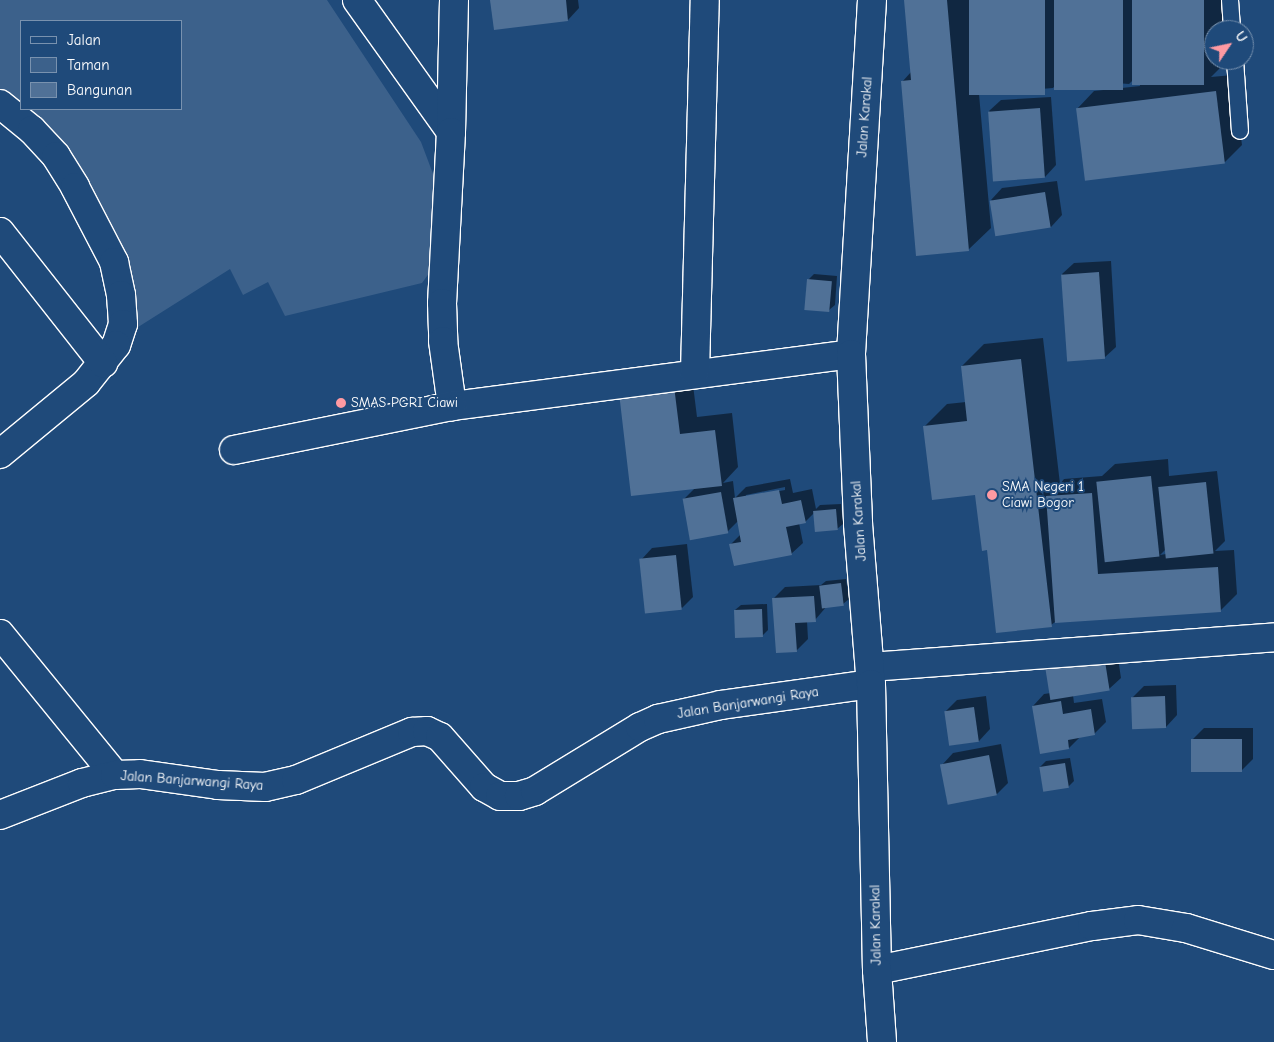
<!DOCTYPE html>
<html>
<head>
<meta charset="utf-8">
<style>
  body { margin:0 }
  #map { position:relative; width:1274px; height:1042px; overflow:hidden; background:#1f4a7a; font-family:"Comic Neue",sans-serif }
  div>[style] { position:absolute }
  .green>* { inset:0; background:#3c618b }
  .shadow>* { inset:0; background:#0007 }
  .building>* { inset:0; background:#507197; transform-origin:0 0 }
  .roads { filter:drop-shadow(1px 0 #fff) drop-shadow(-1px 0 #fff) drop-shadow(0 1px #fff) drop-shadow(0 -1px #fff) }
  .service>* { height:16px; margin:-8px; padding:0 8px; transform-origin:8px; border-radius:8px; background:#1f4a7a }
  .minor>* { height:28px; margin:-14px; padding:0 14px; transform-origin:14px; border-radius:14px; background:#1f4a7a }
  .secondary>* { height:28px; margin:-14px; padding:0 14px; transform-origin:14px; border-radius:14px; background:#1f4a7a }
  .dots>* { width:14px; height:14px; translate:-50% -50%; box-sizing:border-box; border:2px solid #1f4a7a; border-radius:50% }
  span { translate:-50% -50%; white-space:nowrap; text-align:center; line-height:1.15; -webkit-text-stroke:4px #1f4a7a; paint-order:stroke }
  .street-label { font-size:14px; color:#fff }
  .poi-label { font-size:14px; color:#fff }
  .left { translate:0 -50%; text-align:left }
  .legend { position:absolute; left:20px; top:20px; width:162px; height:90px; box-sizing:border-box; background:#1f4a7a; border:1px solid #7992af; margin:0; padding:6px 9px; list-style:none; font-size:15px; color:#fff }
  .legend li { display:flex; align-items:center; gap:10px; height:25px }
  .legend b { width:25px; border:1px solid #7992af }
  .north { position:absolute; left:1204px; top:20px; width:50px; height:50px; box-sizing:border-box; background:#1f4a7a; border:1px solid #7992af; border-radius:50%; rotate:56deg; font-size:14px; font-weight:700; line-height:20px; text-align:center; color:#fff }
  .north::after { content:''; display:block; margin:auto; width:18px; height:22px; background:#ff9aa2; clip-path:polygon(50% 0,100% 100%,50% 72%,0 100%) }
</style>
</head>
<body>
<div id="map">
  <div class="green">
    <i style="clip-path:polygon(evenodd,0 0,327px 0,421px 142px,441px 195px,435px 265px,422px 283px,285px 316px,268px 282px,243px 295px,230px 269px,135px 329px,120px 271px,0 97px,0 0,21px 21px,181px 21px,181px 109px,21px 109px,21px 21px)"></i>
  </div>
  <div class="shadow">
    <i style="clip-path:polygon(491px 0,578px 0,579px 8px,568px 20px)"></i>
    <i style="clip-path:polygon(905px 0,1222px 0,1224px 30px,1214px 30px,1214px 60px,1227px 61px,1211px 77px,1233px 75px,1242px 145px,1225px 162px,1077px 109px,1094px 91px,1140px 86px,1139px 74px,1129px 84px,1061px 79px,1053px 88px,979px 94px,991px 228px,968px 250px,902px 82px,911px 72px)"></i>
    <i style="clip-path:polygon(1051px 97px,1056px 165px,1045px 177px,989px 111px,1001px 100px)"></i>
    <i style="clip-path:polygon(1057px 181px,1062px 215px,1051px 227px,991px 200px,1002px 188px)"></i>
    <i style="clip-path:polygon(1111px 261px,1116px 347px,1104px 358px,1062px 274px,1074px 263px)"></i>
    <i style="clip-path:polygon(814px 274px,837px 276px,835px 305px,829px 310px,808px 280px)"></i>
    <i style="clip-path:polygon(evenodd,1043px 338px,1060px 484px,1064px 479px,1102px 476px,1115px 464px,1168px 459px,1169px 476px,1217px 471px,1225px 541px,1215px 551px,1234px 550px,1237px 594px,1220px 611px,1055px 622px,1051px 625px,988px 549px,976px 493px,925px 426px,947px 404px,966px 402px,962px 366px,984px 344px,1043px 338px,1166px 549px,1166px 554px,1160px 555px,1166px 549px)"></i>
    <i style="clip-path:polygon(evenodd,690px 361px,697px 417px,732px 413px,738px 467px,723px 483px,733px 481px,735px 498px,746px 487px,790px 479px,793px 493px,812px 489px,816px 509px,820px 505px,841px 504px,843px 524px,837px 529px,814px 513px,805px 522px,799px 523px,803px 543px,791px 554px,731px 544px,741px 534px,738px 521px,727px 532px,684px 499px,695px 488px,619px 384px,637px 367px,690px 361px,785px 487px,785px 490px,746px 497px,746px 495px,785px 487px)"></i>
    <i style="clip-path:polygon(687px 544px,693px 597px,682px 608px,641px 560px,652px 548px)"></i>
    <i style="clip-path:polygon(846px 579px,849px 599px,843px 604px,827px 606px,815px 620px,807px 621px,808px 639px,796px 651px,773px 599px,785px 587px,821px 585px,826px 581px)"></i>
    <i style="clip-path:polygon(767px 604px,768px 630px,762px 636px,735px 610px,741px 605px)"></i>
    <i style="clip-path:polygon(1116px 645px,1121px 678px,1109px 689px,1073px 695px,1074px 703px,1102px 699px,1106px 722px,1094px 734px,1080px 737px,1069px 748px,1033px 706px,1044px 694px,1051px 693px)"></i>
    <i style="clip-path:polygon(1176px 685px,1177px 715px,1166px 727px,1132px 698px,1144px 686px)"></i>
    <i style="clip-path:polygon(986px 696px,990px 729px,979px 741px,951px 745px,946px 711px,957px 700px)"></i>
    <i style="clip-path:polygon(1204px 728px,1253px 728px,1253px 759px,1241px 771px,1192px 740px)"></i>
    <i style="clip-path:polygon(1001px 744px,1008px 783px,997px 794px,942px 765px,953px 753px)"></i>
    <i style="clip-path:polygon(1070px 758px,1074px 781px,1068px 787px,1040px 767px,1046px 761px)"></i>
  </div>
  <div class="building">
    <i style="clip-path:polygon(490px 0,566px 0,568px 21px,494px 30px)"></i>
    <i style="clip-path:polygon(904px 0,947px 0,969px 251px,916px 256px,901px 81px,911px 80px)"></i>
    <i style="left:969px;top:0;width:76px;height:95px"></i>
    <i style="left:1054px;top:0;width:69px;height:90px"></i>
    <i style="left:1132px;top:0;width:72px;height:85px"></i>
    <i style="left:1216px;top:91px;width:73px;height:141px;rotate:83deg"></i>
    <i style="left:1040px;top:108px;width:70px;height:52px;rotate:86deg"></i>
    <i style="left:1045px;top:192px;width:36px;height:56px;rotate:81deg"></i>
    <i style="left:1099px;top:272px;width:87px;height:38px;rotate:86deg"></i>
    <i style="left:807px;top:279px;width:25px;height:31px;rotate:5deg"></i>
    <i style="clip-path:polygon(1021px 359px,1052px 627px,996px 633px,987px 550px,982px 551px,975px 495px,932px 500px,923px 426px,967px 421px,961px 366px)"></i>
    <i style="clip-path:polygon(673px 378px,680px 434px,715px 430px,722px 486px,631px 496px,618px 384px)"></i>
    <i style="left:1151px;top:476px;width:81px;height:55px;rotate:84deg"></i>
    <i style="left:1206px;top:482px;width:72px;height:48px;rotate:84deg"></i>
    <i style="clip-path:polygon(779px 490px,782px 504px,801px 500px,806px 523px,786px 527px,792px 555px,734px 566px,729px 544px,741px 542px,733px 498px)"></i>
    <i style="left:721px;top:492px;width:42px;height:39px;rotate:80deg"></i>
    <i style="clip-path:polygon(1092px 493px,1098px 574px,1218px 567px,1221px 612px,1055px 623px,1046px 496px)"></i>
    <i style="left:836px;top:509px;width:21px;height:23px;rotate:85deg"></i>
    <i style="left:676px;top:555px;width:55px;height:37px;rotate:84deg"></i>
    <i style="left:841px;top:583px;width:23px;height:22px;rotate:83deg"></i>
    <i style="clip-path:polygon(814px 596px,816px 622px,795px 623px,797px 652px,776px 653px,772px 598px)"></i>
    <i style="left:762px;top:609px;width:28px;height:28px;rotate:88deg"></i>
    <i style="left:1104px;top:655px;width:36px;height:60px;rotate:81deg"></i>
    <i style="left:1165px;top:696px;width:32px;height:34px;rotate:88deg"></i>
    <i style="clip-path:polygon(1061px 701px,1063px 714px,1091px 709px,1095px 735px,1068px 740px,1069px 749px,1040px 754px,1032px 706px)"></i>
    <i style="left:974px;top:707px;width:35px;height:30px;rotate:82deg"></i>
    <i style="left:1191px;top:739px;width:51px;height:33px"></i>
    <i style="left:989px;top:755px;width:41px;height:50px;rotate:79deg"></i>
    <i style="left:1065px;top:763px;width:25px;height:26px;rotate:81deg"></i>
  </div>
  <div class="roads">
    <div class="service">
      <i style="left:1230px;top:0;width:30px;rotate:86deg"></i>
      <i style="left:1235px;top:60px;width:71px;rotate:86deg"></i>
    </div>
    <div class="minor">
      <i style="left:357px;top:0;width:162px;rotate:54.5deg"></i>
      <i style="left:454px;top:0;width:132px;rotate:91.3deg"></i>
      <i style="left:451px;top:132px;width:171px;rotate:93deg"></i>
      <i style="left:442px;top:303px;width:38px;rotate:88deg"></i>
      <i style="left:443px;top:341px;width:66px;rotate:82.1deg"></i>
      <i style="left:452px;top:406px;width:402px;rotate:-7.4deg"></i>
      <i style="left:0;top:104px;width:41px;rotate:39.1deg"></i>
      <i style="left:32px;top:130px;width:35px;rotate:47deg"></i>
      <i style="left:56px;top:156px;width:36px;rotate:58deg"></i>
      <i style="left:75px;top:187px;width:85px;rotate:62.5deg"></i>
      <i style="left:114px;top:262px;width:34px;rotate:78deg"></i>
      <i style="left:121px;top:295px;width:29px;rotate:86deg"></i>
      <i style="left:123px;top:324px;width:22px;rotate:108deg"></i>
      <i style="left:116px;top:345px;width:48px;rotate:128.3deg"></i>
      <i style="left:86px;top:383px;width:112px;rotate:140.5deg"></i>
      <i style="left:0;top:232px;width:167px;rotate:51.8deg"></i>
      <i style="left:695px;top:372px;width:372px;rotate:-88.5deg"></i>
      <i style="left:234px;top:450px;width:222px;rotate:-11.4deg"></i>
      <i style="left:0;top:634px;width:182px;rotate:50.8deg"></i>
      <i style="left:870px;top:667px;width:405px;rotate:-4.2deg"></i>
      <i style="left:0;top:815px;width:88px;rotate:-21.3deg"></i>
      <i style="left:82px;top:783px;width:34px;rotate:-14deg"></i>
      <i style="left:115px;top:775px;width:25px;rotate:-2deg"></i>
      <i style="left:140px;top:774px;width:79px;rotate:8deg"></i>
      <i style="left:218px;top:785px;width:47px;rotate:2.4deg"></i>
      <i style="left:265px;top:787px;width:32px;rotate:-13deg"></i>
      <i style="left:296px;top:780px;width:126px;rotate:-22.5deg"></i>
      <i style="left:412px;top:732px;width:15px;rotate:-4deg"></i>
      <i style="left:427px;top:731px;width:14px;rotate:25deg"></i>
      <i style="left:440px;top:737px;width:67px;rotate:48.7deg"></i>
      <i style="left:484px;top:787px;width:18px;rotate:29deg"></i>
      <i style="left:500px;top:796px;width:19px"></i>
      <i style="left:519px;top:796px;width:17px;rotate:-17deg"></i>
      <i style="left:535px;top:791px;width:123px;rotate:-31.4deg"></i>
      <i style="left:640px;top:727px;width:20px;rotate:-24deg"></i>
      <i style="left:658px;top:719px;width:65px;rotate:-12.5deg"></i>
      <i style="left:721px;top:705px;width:151px;rotate:-8deg"></i>
      <i style="left:877px;top:970px;width:219px;rotate:-11.6deg"></i>
      <i style="left:1092px;top:926px;width:46px;rotate:-7.4deg"></i>
      <i style="left:1138px;top:920px;width:49px;rotate:9.5deg"></i>
      <i style="left:1186px;top:928px;width:92px;rotate:17.1deg"></i>
    </div>
    <div class="secondary">
      <i style="left:872px;top:0;width:355px;rotate:93.4deg"></i>
      <i style="left:851px;top:354px;width:170px;rotate:87.6deg"></i>
      <i style="left:858px;top:524px;width:161px;rotate:85.4deg"></i>
      <i style="left:871px;top:684px;width:286px;rotate:88.8deg"></i>
      <i style="left:877px;top:970px;width:72px;rotate:86deg"></i>
    </div>
  </div>
  <div class="dots">
    <i style="left:341px;top:403px;background:#ff9aa2"></i>
    <i style="left:992px;top:495px;background:#ff9aa2"></i>
  </div>
  <div class="street-label">
    <span style="left:865px;top:117px;rotate:-86deg">Jalan Karakal</span>
    <span style="left:859px;top:521px;rotate:-94deg">Jalan Karakal</span>
    <span style="left:748px;top:703px;rotate:-9deg">Jalan Banjarwangi Raya</span>
    <span style="left:192px;top:781px;rotate:4deg">Jalan Banjarwangi Raya</span>
    <span style="left:876px;top:925px;rotate:-91deg">Jalan Karakal</span>
  </div>
  <div class="poi-label">
    <span class="left" style="left:351px;top:403px">SMAS PGRI Ciawi</span>
    <span class="left" style="left:1002px;top:495px">SMA Negeri 1<br>Ciawi Bogor</span>
  </div>
  <ul class="legend">
  <li><b style="height:6px;background:#1f4a7a"></b>Jalan</li>
  <li><b style="height:14px;background:#3c618b"></b>Taman</li>
  <li><b style="height:14px;background:#507197"></b>Bangunan</li>
  </ul>
  <div class="north">U</div>
</div>
</body>
</html>
